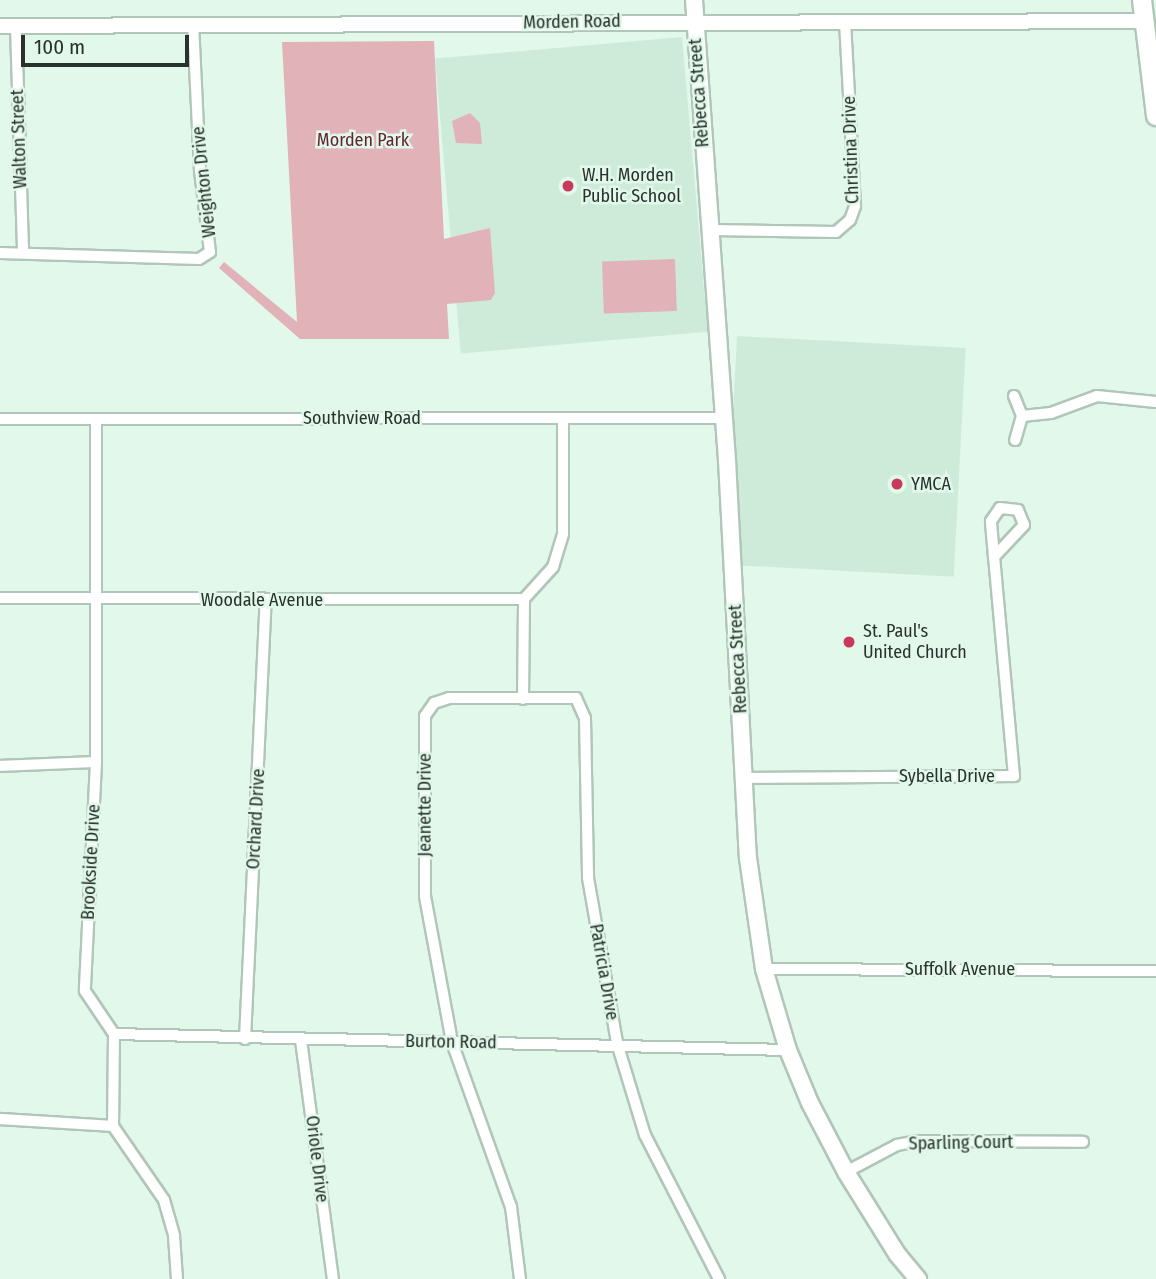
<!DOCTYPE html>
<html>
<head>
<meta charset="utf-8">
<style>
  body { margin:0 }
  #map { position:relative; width:1156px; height:1279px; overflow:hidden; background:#e1f8ea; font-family:"Fira Sans Condensed",sans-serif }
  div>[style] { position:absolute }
  .built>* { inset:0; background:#ceebda; transform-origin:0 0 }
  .green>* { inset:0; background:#e1b2b8; transform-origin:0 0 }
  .roads { filter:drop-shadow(2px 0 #b0c6b9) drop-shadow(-2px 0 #b0c6b9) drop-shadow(0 2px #b0c6b9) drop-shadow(0 -2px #b0c6b9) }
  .minor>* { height:10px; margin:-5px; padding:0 5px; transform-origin:5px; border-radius:5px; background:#fff }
  .tertiary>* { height:14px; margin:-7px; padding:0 7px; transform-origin:7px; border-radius:7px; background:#fff }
  .secondary>* { height:16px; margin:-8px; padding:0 8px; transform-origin:8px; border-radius:8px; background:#fff }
  .primary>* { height:18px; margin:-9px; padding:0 9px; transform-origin:9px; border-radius:9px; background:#fff }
  .dots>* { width:19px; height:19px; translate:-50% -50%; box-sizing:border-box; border:4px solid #e1f8ea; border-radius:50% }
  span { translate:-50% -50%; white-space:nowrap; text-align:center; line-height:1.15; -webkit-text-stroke:5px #e1f8ea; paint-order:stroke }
  .street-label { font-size:18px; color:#29322d }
  .park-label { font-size:18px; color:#642431 }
  .poi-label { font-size:18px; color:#29322d }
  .left { translate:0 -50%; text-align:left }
  .scale { position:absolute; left:21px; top:35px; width:168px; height:32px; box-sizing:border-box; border:4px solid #29322d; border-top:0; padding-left:9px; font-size:21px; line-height:24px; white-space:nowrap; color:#29322d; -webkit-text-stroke:5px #e1f8ea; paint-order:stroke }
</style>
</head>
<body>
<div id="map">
  <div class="built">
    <i style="left:682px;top:37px;width:296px;height:248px;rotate:85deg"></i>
    <i style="left:737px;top:336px;width:229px;height:229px;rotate:3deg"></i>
  </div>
  <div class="green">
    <i style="clip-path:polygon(434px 41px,444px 239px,490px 228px,495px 293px,491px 300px,447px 304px,449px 339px,300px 339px,219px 268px,224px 262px,297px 322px,282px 42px)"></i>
    <i style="clip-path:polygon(470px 113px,480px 123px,482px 144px,456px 143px,452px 121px)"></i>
    <i style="left:675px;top:259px;width:52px;height:73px;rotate:88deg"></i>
  </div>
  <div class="roads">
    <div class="minor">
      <i style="left:16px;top:26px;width:227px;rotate:88.2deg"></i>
      <i style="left:711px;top:230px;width:125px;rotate:0.9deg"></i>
      <i style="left:836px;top:232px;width:18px;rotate:-41deg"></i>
      <i style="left:850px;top:220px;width:15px;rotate:-70deg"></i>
      <i style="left:855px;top:206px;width:186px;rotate:-93.1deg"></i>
      <i style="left:0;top:253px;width:199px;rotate:1.7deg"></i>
      <i style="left:199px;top:259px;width:13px;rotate:-32deg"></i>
      <i style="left:210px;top:252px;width:82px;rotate:-97deg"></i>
      <i style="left:200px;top:171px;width:146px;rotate:-92.7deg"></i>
      <i style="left:1014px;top:396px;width:22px;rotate:68deg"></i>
      <i style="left:1022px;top:416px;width:25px;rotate:106deg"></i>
      <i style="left:1022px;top:416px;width:29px;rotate:-6deg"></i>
      <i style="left:1051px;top:413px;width:49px;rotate:-20.3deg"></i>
      <i style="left:1097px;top:396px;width:59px;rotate:5.8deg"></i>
      <i style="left:0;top:419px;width:723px;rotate:-0.08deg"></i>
      <i style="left:96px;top:419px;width:343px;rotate:90deg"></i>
      <i style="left:96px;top:762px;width:229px;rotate:92.8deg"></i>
      <i style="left:85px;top:991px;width:52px;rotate:56deg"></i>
      <i style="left:114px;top:1034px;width:92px;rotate:90.6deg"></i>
      <i style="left:113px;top:1126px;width:90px;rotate:55.4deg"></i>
      <i style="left:164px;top:1200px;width:37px;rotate:74deg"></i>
      <i style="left:174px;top:1236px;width:43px;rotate:86deg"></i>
      <i style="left:1000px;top:508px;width:18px;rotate:6deg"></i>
      <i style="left:1018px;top:510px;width:16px;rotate:68deg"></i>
      <i style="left:1024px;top:525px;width:44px;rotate:133.2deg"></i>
      <i style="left:994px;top:557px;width:36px;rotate:-95deg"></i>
      <i style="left:991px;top:521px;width:16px;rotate:-55deg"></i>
      <i style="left:0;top:598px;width:524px;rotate:0.11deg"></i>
      <i style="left:523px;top:699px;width:100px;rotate:-89.4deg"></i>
      <i style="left:524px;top:599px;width:43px;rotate:-47.8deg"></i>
      <i style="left:553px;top:567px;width:34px;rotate:-73deg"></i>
      <i style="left:563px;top:534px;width:115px;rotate:-90deg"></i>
      <i style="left:0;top:766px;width:96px;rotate:-2.4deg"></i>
      <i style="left:745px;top:778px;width:269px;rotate:-0.4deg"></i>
      <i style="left:1014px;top:776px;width:220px;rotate:-95.2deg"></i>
      <i style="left:764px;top:969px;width:392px;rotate:0.3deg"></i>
      <i style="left:114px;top:1034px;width:674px;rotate:1.36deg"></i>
      <i style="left:245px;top:1039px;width:440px;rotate:-87.3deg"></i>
      <i style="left:301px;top:1040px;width:241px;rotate:82.4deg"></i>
      <i style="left:0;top:1119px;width:113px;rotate:3.5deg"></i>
      <i style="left:846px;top:1172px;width:58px;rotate:-27.9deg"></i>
      <i style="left:897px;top:1145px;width:20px;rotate:-11deg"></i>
      <i style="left:917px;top:1141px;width:166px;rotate:0.3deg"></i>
      <i style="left:520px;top:1279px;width:73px;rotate:-97.1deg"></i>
      <i style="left:511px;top:1207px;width:175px;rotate:-109.7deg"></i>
      <i style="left:452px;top:1042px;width:148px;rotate:-100.5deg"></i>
      <i style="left:425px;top:896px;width:180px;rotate:-90deg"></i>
      <i style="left:425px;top:716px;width:16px;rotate:-55deg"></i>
      <i style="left:434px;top:703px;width:16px;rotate:-18deg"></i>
      <i style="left:449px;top:698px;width:127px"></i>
      <i style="left:576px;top:698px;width:22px;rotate:66deg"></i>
      <i style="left:585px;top:718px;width:160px;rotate:88.9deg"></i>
      <i style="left:588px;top:878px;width:168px;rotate:80deg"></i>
      <i style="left:617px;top:1043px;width:96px;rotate:73.1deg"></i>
      <i style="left:645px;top:1135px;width:162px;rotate:62.8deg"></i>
    </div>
    <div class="tertiary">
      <i style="left:0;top:26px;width:1144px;rotate:-0.25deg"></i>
    </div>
    <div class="secondary">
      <i style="left:694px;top:0;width:461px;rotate:85.9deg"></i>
      <i style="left:727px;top:460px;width:399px;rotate:87deg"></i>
      <i style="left:748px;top:858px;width:112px;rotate:81.8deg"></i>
      <i style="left:764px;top:969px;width:84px;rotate:73.5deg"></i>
      <i style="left:788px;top:1050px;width:57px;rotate:67.5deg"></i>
      <i style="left:810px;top:1103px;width:78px;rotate:62.4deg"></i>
      <i style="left:846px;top:1172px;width:97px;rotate:58.1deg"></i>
      <i style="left:897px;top:1254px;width:33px;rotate:50deg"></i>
    </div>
    <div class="primary">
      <i style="left:1142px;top:0;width:117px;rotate:83.1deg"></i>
    </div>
  </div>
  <div class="dots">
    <i style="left:568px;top:186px;background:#c8395c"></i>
    <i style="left:897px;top:484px;background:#c8395c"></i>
    <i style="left:849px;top:642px;background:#c8395c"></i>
  </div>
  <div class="street-label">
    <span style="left:572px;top:22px;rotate:-1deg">Morden Road</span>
    <span style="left:699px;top:93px;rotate:-94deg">Rebecca Street</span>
    <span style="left:19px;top:139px;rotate:-92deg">Walton Street</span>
    <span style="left:851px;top:150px;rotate:-92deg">Christina Drive</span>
    <span style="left:204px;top:182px;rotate:-96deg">Weighton Drive</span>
    <span style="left:362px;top:418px">Southview Road</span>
    <span style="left:262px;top:600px">Woodale Avenue</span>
    <span style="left:738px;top:659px;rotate:-93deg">Rebecca Street</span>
    <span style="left:947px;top:776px">Sybella Drive</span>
    <span style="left:425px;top:805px;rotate:-90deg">Jeanette Drive</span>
    <span style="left:256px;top:819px;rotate:-87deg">Orchard Drive</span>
    <span style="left:91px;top:862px;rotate:-87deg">Brookside Drive</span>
    <span style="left:960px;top:969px">Suffolk Avenue</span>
    <span style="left:604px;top:972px;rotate:80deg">Patricia Drive</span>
    <span style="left:451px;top:1042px;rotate:1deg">Burton Road</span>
    <span style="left:961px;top:1143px;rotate:-1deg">Sparling Court</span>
    <span style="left:317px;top:1159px;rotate:83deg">Oriole Drive</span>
  </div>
  <div class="park-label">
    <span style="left:363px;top:140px">Morden Park</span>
  </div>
  <div class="poi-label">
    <span class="left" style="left:582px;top:186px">W.H. Morden<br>Public School</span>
    <span class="left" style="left:911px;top:484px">YMCA</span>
    <span class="left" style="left:863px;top:642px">St. Paul's<br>United Church</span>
  </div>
  <div class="scale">100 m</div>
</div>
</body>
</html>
